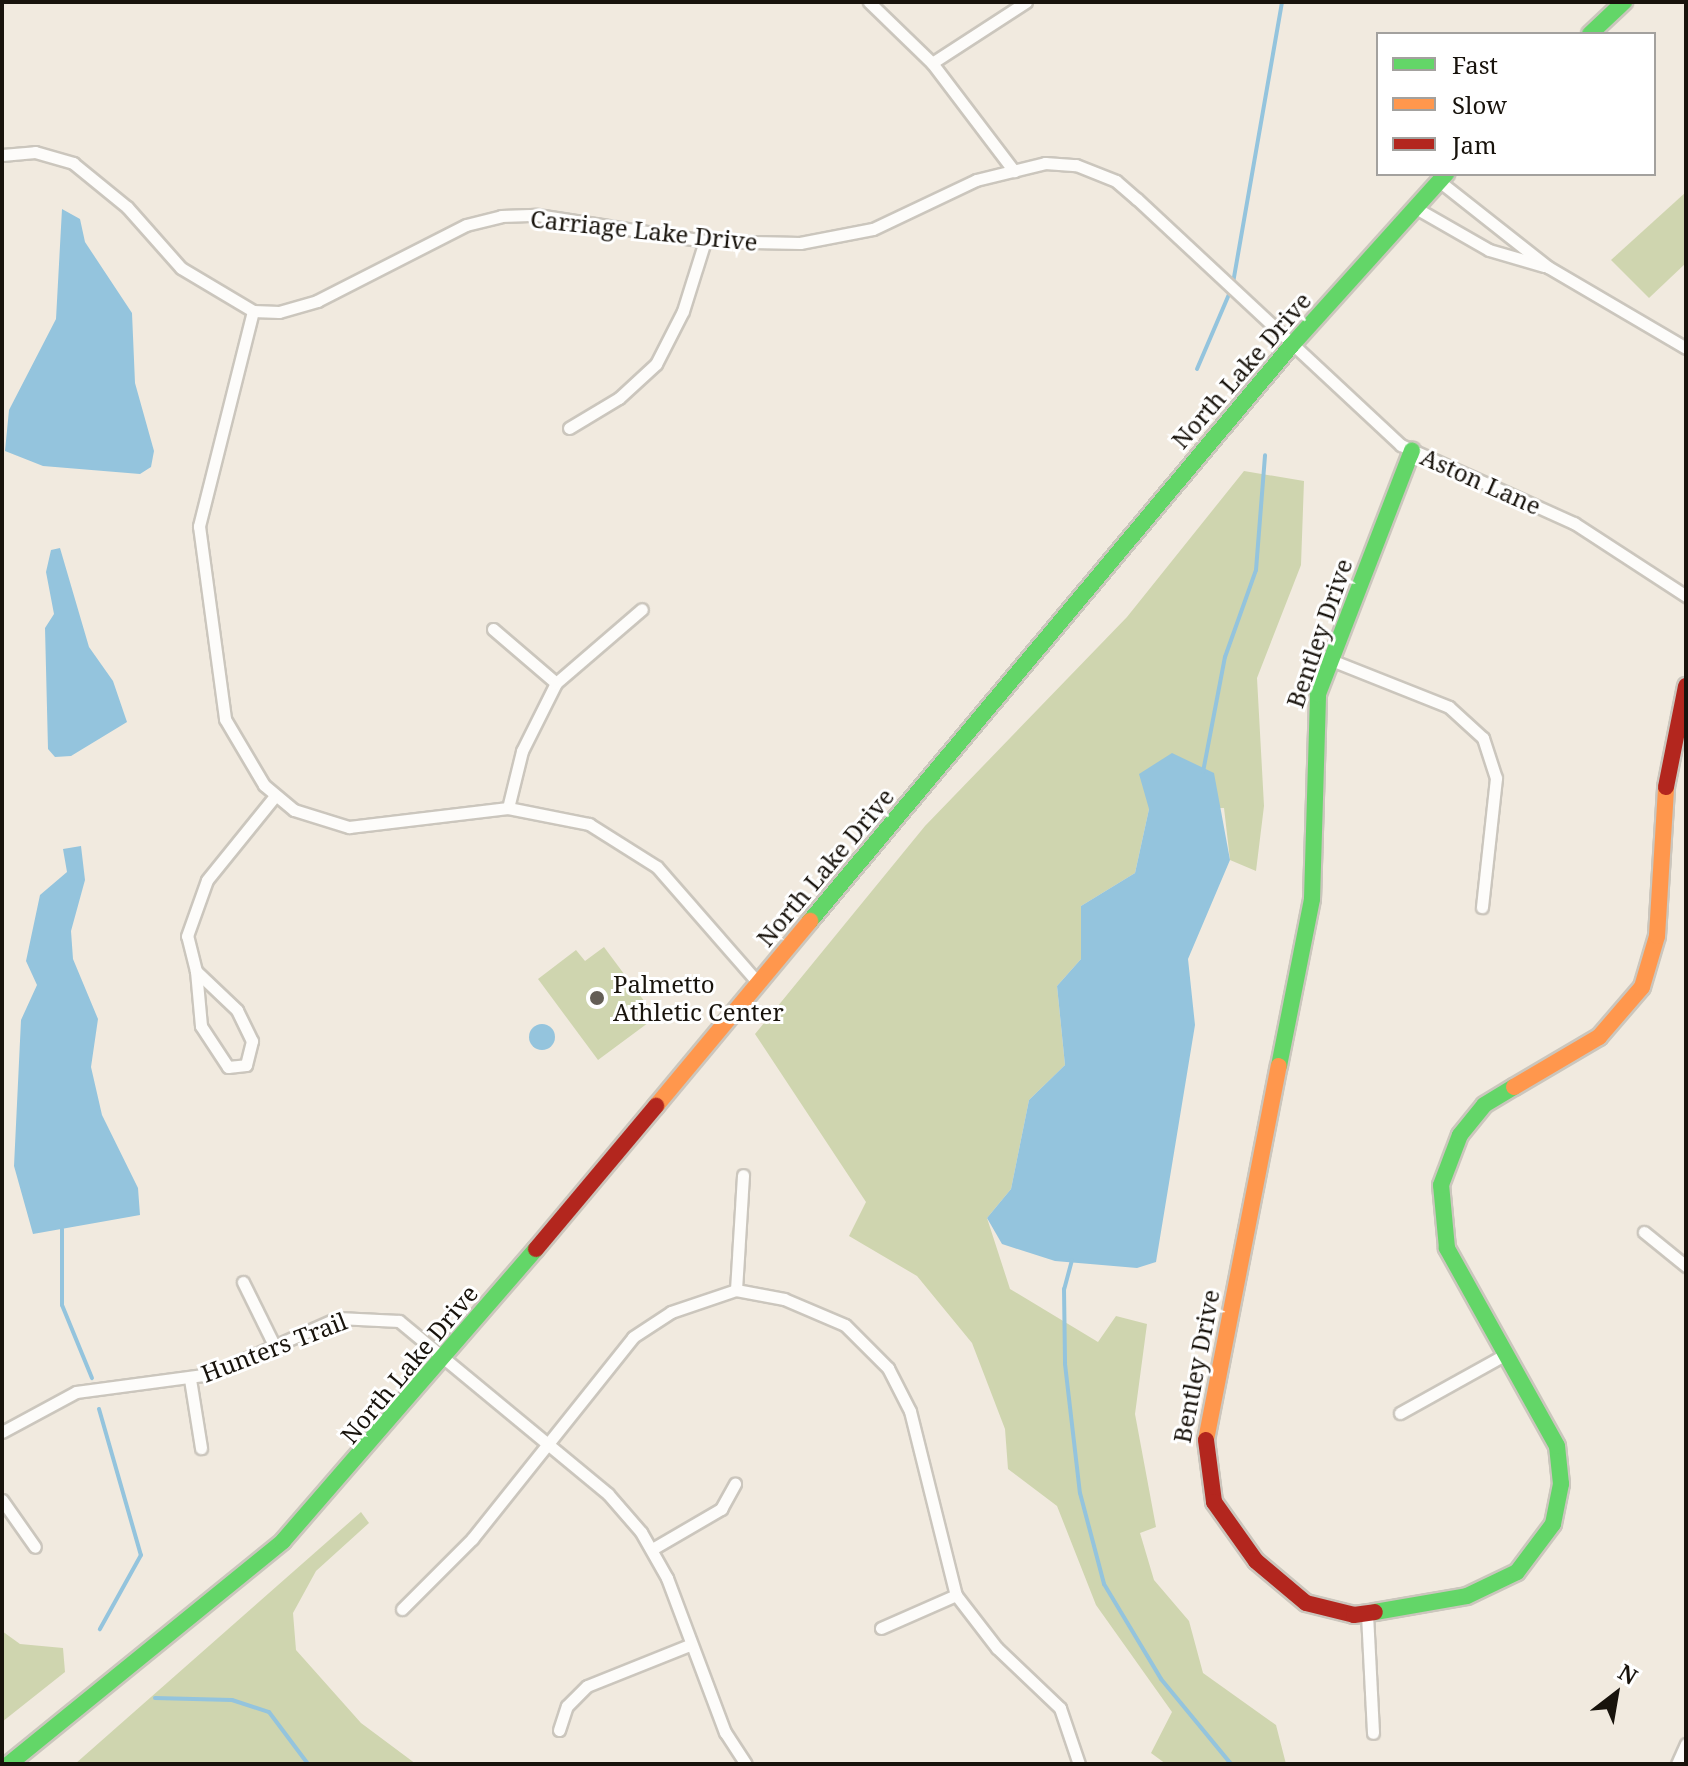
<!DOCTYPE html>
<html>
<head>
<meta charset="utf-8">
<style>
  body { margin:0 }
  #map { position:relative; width:1688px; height:1766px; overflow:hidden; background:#f1eadf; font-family:"Noto Serif",serif }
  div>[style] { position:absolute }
  .green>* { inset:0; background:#cfd5af }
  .water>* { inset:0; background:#94c4dd }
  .round { border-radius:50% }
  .stream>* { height:4px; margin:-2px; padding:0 2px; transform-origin:2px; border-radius:2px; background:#94c4dd }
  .roads { filter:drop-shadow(2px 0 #cbc6bd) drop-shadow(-2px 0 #cbc6bd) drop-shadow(0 2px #cbc6bd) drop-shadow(0 -2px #cbc6bd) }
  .street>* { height:11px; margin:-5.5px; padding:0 5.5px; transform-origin:5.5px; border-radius:5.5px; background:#fdfcfa }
  .fast>* { height:16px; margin:-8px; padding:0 8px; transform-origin:8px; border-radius:8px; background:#63d668 }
  .slow>* { height:16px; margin:-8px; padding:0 8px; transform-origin:8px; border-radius:8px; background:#ff974d }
  .jam>* { height:16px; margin:-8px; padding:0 8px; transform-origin:8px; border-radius:8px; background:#b3261e }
  .dots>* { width:22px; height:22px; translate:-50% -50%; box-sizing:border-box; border:4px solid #fff; border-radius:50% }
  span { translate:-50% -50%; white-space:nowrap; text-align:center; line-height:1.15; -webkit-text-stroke:6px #fff; paint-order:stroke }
  .street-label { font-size:24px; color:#18130c }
  .poi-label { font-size:24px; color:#18130c }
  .left { translate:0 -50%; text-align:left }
  .frame { position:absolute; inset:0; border:4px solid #18130c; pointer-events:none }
  .legend { position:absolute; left:1376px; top:32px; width:280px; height:144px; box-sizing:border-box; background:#fff; border:2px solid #a3a19e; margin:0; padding:10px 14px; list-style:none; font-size:24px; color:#18130c }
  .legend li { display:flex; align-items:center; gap:16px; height:40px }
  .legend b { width:40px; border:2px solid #a3a19e }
  .north { position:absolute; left:1576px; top:1654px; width:80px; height:80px; -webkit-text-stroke:6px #fff; paint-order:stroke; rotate:31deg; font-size:22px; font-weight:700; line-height:32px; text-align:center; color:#18130c }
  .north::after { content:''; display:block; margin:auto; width:28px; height:36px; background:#18130c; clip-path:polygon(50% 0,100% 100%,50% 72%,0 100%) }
</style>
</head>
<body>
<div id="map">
  <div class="green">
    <i style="clip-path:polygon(1686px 192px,1686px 263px,1649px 298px,1611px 260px)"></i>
    <i style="clip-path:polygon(1244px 471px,1304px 481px,1301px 565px,1257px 678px,1264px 806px,1256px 871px,1230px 860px,1224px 808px,1149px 809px,1135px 873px,1081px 906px,1081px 959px,1057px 986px,1065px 1065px,1029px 1100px,1011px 1189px,987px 1218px,1010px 1289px,1098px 1342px,1116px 1316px,1147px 1324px,1135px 1414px,1156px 1527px,1140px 1533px,1154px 1580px,1189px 1621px,1203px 1673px,1276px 1725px,1286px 1764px,1166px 1764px,1151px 1753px,1172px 1712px,1096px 1605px,1057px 1506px,1008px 1469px,1005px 1429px,972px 1343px,917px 1276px,849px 1236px,866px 1202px,755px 1034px,925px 826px,1127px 617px)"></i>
    <i style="clip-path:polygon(604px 947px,656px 1017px,598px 1060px,538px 979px,576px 950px,585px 961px)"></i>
    <i style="clip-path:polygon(361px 1512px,369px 1523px,316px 1571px,293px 1613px,296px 1650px,361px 1723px,416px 1764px,75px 1764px)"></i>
    <i style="clip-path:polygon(2px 1631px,20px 1644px,63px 1648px,65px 1672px,2px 1722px)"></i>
  </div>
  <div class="water">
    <i style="clip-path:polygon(62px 209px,80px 219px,85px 242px,132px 313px,135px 383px,154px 451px,151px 467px,140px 474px,43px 466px,5px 451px,9px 410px,56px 319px)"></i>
    <i style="clip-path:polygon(60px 548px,89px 647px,113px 681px,127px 722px,71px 756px,55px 757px,48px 749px,45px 628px,54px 614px,46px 572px,51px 550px)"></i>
    <i style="clip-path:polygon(1172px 753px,1214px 773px,1230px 860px,1188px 959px,1195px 1025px,1156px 1262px,1137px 1268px,1055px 1261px,1002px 1244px,987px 1218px,1011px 1189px,1029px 1100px,1065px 1065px,1057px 986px,1081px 959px,1081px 906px,1135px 873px,1149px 809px,1139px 774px)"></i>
    <i style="clip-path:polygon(81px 846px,85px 880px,71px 931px,73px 959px,98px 1019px,91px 1067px,102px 1115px,138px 1188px,140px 1215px,33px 1234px,14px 1166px,21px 1020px,37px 985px,26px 961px,40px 895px,67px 872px,63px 849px)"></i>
    <i class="round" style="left:529px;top:1024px;width:26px;height:26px"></i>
  </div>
  <div class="stream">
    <i style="left:1233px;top:283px;width:285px;rotate:-80.1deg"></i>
    <i style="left:1197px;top:369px;width:84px;rotate:-66.8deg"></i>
    <i style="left:1203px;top:772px;width:117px;rotate:-79.2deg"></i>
    <i style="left:1225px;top:657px;width:92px;rotate:-70.4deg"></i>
    <i style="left:1256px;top:570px;width:115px;rotate:-85.5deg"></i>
    <i style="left:62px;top:1229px;width:76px;rotate:90deg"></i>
    <i style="left:62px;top:1305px;width:79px;rotate:67.7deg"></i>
    <i style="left:1072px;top:1260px;width:30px;rotate:105deg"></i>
    <i style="left:1064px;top:1289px;width:75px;rotate:89.2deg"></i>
    <i style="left:1065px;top:1364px;width:130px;rotate:83.4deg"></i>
    <i style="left:1080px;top:1493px;width:94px;rotate:75.2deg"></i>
    <i style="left:1104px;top:1584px;width:111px;rotate:59deg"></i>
    <i style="left:1161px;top:1679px;width:110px;rotate:50.5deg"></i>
    <i style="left:99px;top:1409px;width:152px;rotate:74deg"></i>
    <i style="left:141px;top:1555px;width:85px;rotate:119deg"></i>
    <i style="left:155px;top:1698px;width:77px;rotate:1.5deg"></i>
    <i style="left:232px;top:1700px;width:39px;rotate:18deg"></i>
    <i style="left:269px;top:1712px;width:65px;rotate:53.1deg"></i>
  </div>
  <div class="roads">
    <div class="street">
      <i style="left:869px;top:2px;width:88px;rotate:44.1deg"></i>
      <i style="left:932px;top:63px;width:136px;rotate:52.8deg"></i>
      <i style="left:932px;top:63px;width:112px;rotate:-33deg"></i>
      <i style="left:2px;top:155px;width:33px;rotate:-5deg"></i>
      <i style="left:35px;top:152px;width:40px;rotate:16deg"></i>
      <i style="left:73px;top:163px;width:70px;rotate:39.2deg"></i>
      <i style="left:127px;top:207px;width:81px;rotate:48.5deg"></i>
      <i style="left:181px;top:268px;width:84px;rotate:30.8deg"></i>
      <i style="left:253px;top:311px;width:26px;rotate:2deg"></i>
      <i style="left:279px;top:312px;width:40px;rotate:-16deg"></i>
      <i style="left:317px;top:301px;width:167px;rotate:-27deg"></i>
      <i style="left:466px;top:225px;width:36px;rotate:-14deg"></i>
      <i style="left:501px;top:216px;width:36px;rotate:-2deg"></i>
      <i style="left:537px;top:215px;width:170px;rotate:8.8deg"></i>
      <i style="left:705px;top:241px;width:95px;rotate:1.2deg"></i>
      <i style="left:800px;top:243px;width:74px;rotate:-10.9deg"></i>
      <i style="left:873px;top:229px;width:114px;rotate:-25.4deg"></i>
      <i style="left:976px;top:180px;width:71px;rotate:-13.8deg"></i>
      <i style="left:1045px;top:163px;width:31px;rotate:4deg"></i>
      <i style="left:1076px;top:165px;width:43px;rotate:21.8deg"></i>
      <i style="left:1116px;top:181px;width:28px;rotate:41deg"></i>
      <i style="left:1137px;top:199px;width:361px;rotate:43deg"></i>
      <i style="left:1401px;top:445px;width:190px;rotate:24.3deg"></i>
      <i style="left:1574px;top:523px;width:134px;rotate:33.1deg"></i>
      <i style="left:1439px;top:181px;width:139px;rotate:38.3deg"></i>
      <i style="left:1548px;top:267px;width:160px;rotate:30.4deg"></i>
      <i style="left:1414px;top:207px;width:86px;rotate:29.8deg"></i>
      <i style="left:1489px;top:250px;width:57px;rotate:16.2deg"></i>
      <i style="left:253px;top:311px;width:222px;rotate:104.1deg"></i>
      <i style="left:199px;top:526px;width:195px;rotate:82.3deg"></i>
      <i style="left:225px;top:719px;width:77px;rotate:59.4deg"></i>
      <i style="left:264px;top:785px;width:39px;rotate:40deg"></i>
      <i style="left:294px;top:810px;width:58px;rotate:17.2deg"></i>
      <i style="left:349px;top:827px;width:160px;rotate:-6.8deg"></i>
      <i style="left:508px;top:808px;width:83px;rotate:11.2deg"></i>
      <i style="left:589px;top:824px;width:80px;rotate:32.3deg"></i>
      <i style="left:657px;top:867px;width:155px;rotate:48.9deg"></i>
      <i style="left:569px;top:428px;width:58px;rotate:-31deg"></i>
      <i style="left:619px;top:398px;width:50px;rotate:-42.6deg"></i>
      <i style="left:656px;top:364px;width:59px;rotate:-63deg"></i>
      <i style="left:683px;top:311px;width:73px;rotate:-72.6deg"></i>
      <i style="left:493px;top:629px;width:83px;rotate:40.6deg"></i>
      <i style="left:1331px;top:660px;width:127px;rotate:21.7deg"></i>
      <i style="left:1449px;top:707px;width:46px;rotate:42.4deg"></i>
      <i style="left:1483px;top:738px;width:42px;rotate:72deg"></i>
      <i style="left:1496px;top:778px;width:130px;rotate:96.2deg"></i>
      <i style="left:508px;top:808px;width:59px;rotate:-76.2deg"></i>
      <i style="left:522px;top:751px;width:76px;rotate:-63.4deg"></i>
      <i style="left:556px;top:683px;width:113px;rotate:-40.7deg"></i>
      <i style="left:196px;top:971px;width:55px;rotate:84.8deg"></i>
      <i style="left:201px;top:1026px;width:49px;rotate:56.6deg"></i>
      <i style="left:228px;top:1067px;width:18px;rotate:-6deg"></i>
      <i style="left:246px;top:1065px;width:25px;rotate:-76deg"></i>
      <i style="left:252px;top:1041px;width:34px;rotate:-116deg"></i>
      <i style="left:237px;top:1010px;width:57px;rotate:-136.4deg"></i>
      <i style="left:196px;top:971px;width:36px;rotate:-104deg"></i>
      <i style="left:187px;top:936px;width:59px;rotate:-70.3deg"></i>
      <i style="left:207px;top:880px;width:108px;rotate:-51deg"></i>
      <i style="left:1644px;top:1232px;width:54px;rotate:39deg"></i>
      <i style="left:243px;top:1282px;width:72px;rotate:63.8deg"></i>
      <i style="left:736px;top:1290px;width:115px;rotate:-86.5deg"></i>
      <i style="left:190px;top:1379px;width:70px;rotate:80.9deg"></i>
      <i style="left:1400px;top:1413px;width:121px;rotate:-29.1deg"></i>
      <i style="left:2px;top:1432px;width:84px;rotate:-28.4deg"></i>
      <i style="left:76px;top:1392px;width:136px;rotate:-7.6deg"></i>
      <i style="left:211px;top:1374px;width:139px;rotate:-23.8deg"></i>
      <i style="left:338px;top:1318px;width:61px;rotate:2.8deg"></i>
      <i style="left:399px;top:1321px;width:271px;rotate:39.6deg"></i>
      <i style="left:608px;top:1494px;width:50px;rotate:49deg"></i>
      <i style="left:641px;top:1532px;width:53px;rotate:60.5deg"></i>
      <i style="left:667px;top:1578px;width:165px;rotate:69.4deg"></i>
      <i style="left:725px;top:1732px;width:38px;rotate:57deg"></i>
      <i style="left:2px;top:1500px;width:57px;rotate:54.9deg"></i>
      <i style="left:654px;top:1548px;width:78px;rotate:-30.2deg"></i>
      <i style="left:721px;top:1509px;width:29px;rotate:-61deg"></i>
      <i style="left:402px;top:1609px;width:99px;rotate:-45deg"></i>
      <i style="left:472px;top:1539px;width:258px;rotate:-51.4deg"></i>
      <i style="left:633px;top:1337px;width:45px;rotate:-33.3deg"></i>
      <i style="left:671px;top:1312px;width:69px;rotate:-18.7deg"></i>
      <i style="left:736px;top:1290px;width:49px;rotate:10.6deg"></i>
      <i style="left:784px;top:1299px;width:66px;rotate:23.1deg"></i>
      <i style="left:845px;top:1325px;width:61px;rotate:45deg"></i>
      <i style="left:888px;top:1368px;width:48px;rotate:62.9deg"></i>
      <i style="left:910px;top:1411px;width:190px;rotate:76deg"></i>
      <i style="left:956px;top:1595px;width:67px;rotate:52.3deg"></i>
      <i style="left:997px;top:1648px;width:87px;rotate:43.6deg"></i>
      <i style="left:1060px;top:1708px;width:59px;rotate:71.3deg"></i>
      <i style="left:1367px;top:1614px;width:119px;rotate:87.1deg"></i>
      <i style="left:881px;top:1628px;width:82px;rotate:-23.7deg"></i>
      <i style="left:559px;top:1730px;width:25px;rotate:-72deg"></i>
      <i style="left:567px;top:1706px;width:28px;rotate:-45deg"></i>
      <i style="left:587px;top:1686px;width:108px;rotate:-21.8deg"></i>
      <i style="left:1677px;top:1764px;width:22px;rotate:-66deg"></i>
    </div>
    <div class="fast">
      <i style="left:1590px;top:34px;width:47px;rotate:-43.3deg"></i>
      <i style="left:810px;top:921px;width:750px;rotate:-50.09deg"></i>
      <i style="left:1291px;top:346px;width:232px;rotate:-48deg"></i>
      <i style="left:1279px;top:1066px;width:170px;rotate:-78.8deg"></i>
      <i style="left:1312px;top:899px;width:205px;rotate:-88.3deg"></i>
      <i style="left:1318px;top:694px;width:261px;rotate:-68.9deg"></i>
      <i style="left:1375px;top:1612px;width:93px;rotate:-9.9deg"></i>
      <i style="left:1467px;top:1596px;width:55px;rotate:-25.6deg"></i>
      <i style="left:1517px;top:1572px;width:60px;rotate:-53.1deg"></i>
      <i style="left:1553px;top:1524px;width:41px;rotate:-78.7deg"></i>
      <i style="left:1561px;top:1484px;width:38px;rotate:-96deg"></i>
      <i style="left:1557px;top:1446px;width:227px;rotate:-119.1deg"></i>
      <i style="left:1447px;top:1248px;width:63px;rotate:-95.4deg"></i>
      <i style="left:1441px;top:1185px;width:53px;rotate:-69.2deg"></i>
      <i style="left:1460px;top:1135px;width:38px;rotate:-51deg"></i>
      <i style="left:1484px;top:1105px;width:35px;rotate:-31deg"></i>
      <i style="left:9px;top:1764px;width:353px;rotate:-39.1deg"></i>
      <i style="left:283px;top:1541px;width:386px;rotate:-49.1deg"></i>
    </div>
    <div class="slow">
      <i style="left:1514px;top:1087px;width:99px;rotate:-30.5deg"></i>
      <i style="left:1599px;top:1037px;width:66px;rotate:-49.3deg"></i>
      <i style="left:1642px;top:987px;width:53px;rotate:-73.6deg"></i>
      <i style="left:1657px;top:936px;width:149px;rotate:-86.5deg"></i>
      <i style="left:656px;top:1106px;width:241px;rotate:-50.2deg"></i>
      <i style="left:1206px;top:1440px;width:381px;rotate:-79deg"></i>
    </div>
    <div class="jam">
      <i style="left:1666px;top:787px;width:103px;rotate:-78.8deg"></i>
      <i style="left:536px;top:1249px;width:187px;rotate:-50deg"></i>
      <i style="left:1206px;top:1440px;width:63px;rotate:82.6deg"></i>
      <i style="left:1214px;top:1502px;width:72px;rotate:54.6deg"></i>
      <i style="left:1256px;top:1561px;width:65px;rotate:40deg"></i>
      <i style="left:1306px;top:1603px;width:49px;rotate:14deg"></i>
      <i style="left:1354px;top:1615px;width:21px;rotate:-8deg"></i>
    </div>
  </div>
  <div class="dots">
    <i style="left:597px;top:998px;background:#645e56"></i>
  </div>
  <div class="street-label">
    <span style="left:644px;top:230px;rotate:6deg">Carriage Lake Drive</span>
    <span style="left:1241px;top:370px;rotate:-49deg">North Lake Drive</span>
    <span style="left:1481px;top:481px;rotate:24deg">Aston Lane</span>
    <span style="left:1319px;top:633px;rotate:-71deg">Bentley Drive</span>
    <span style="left:825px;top:867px;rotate:-50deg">North Lake Drive</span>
    <span style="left:274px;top:1347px;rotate:-21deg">Hunters Trail</span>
    <span style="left:409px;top:1364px;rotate:-50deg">North Lake Drive</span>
    <span style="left:1196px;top:1366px;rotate:-79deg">Bentley Drive</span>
  </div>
  <div class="poi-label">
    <span class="left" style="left:613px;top:998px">Palmetto<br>Athletic Center</span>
  </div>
  <div class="frame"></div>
  <ul class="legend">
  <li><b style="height:10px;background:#63d668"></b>Fast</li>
  <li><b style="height:10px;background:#ff974d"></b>Slow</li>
  <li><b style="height:10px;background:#b3261e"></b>Jam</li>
  </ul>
  <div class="north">N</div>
</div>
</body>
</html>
